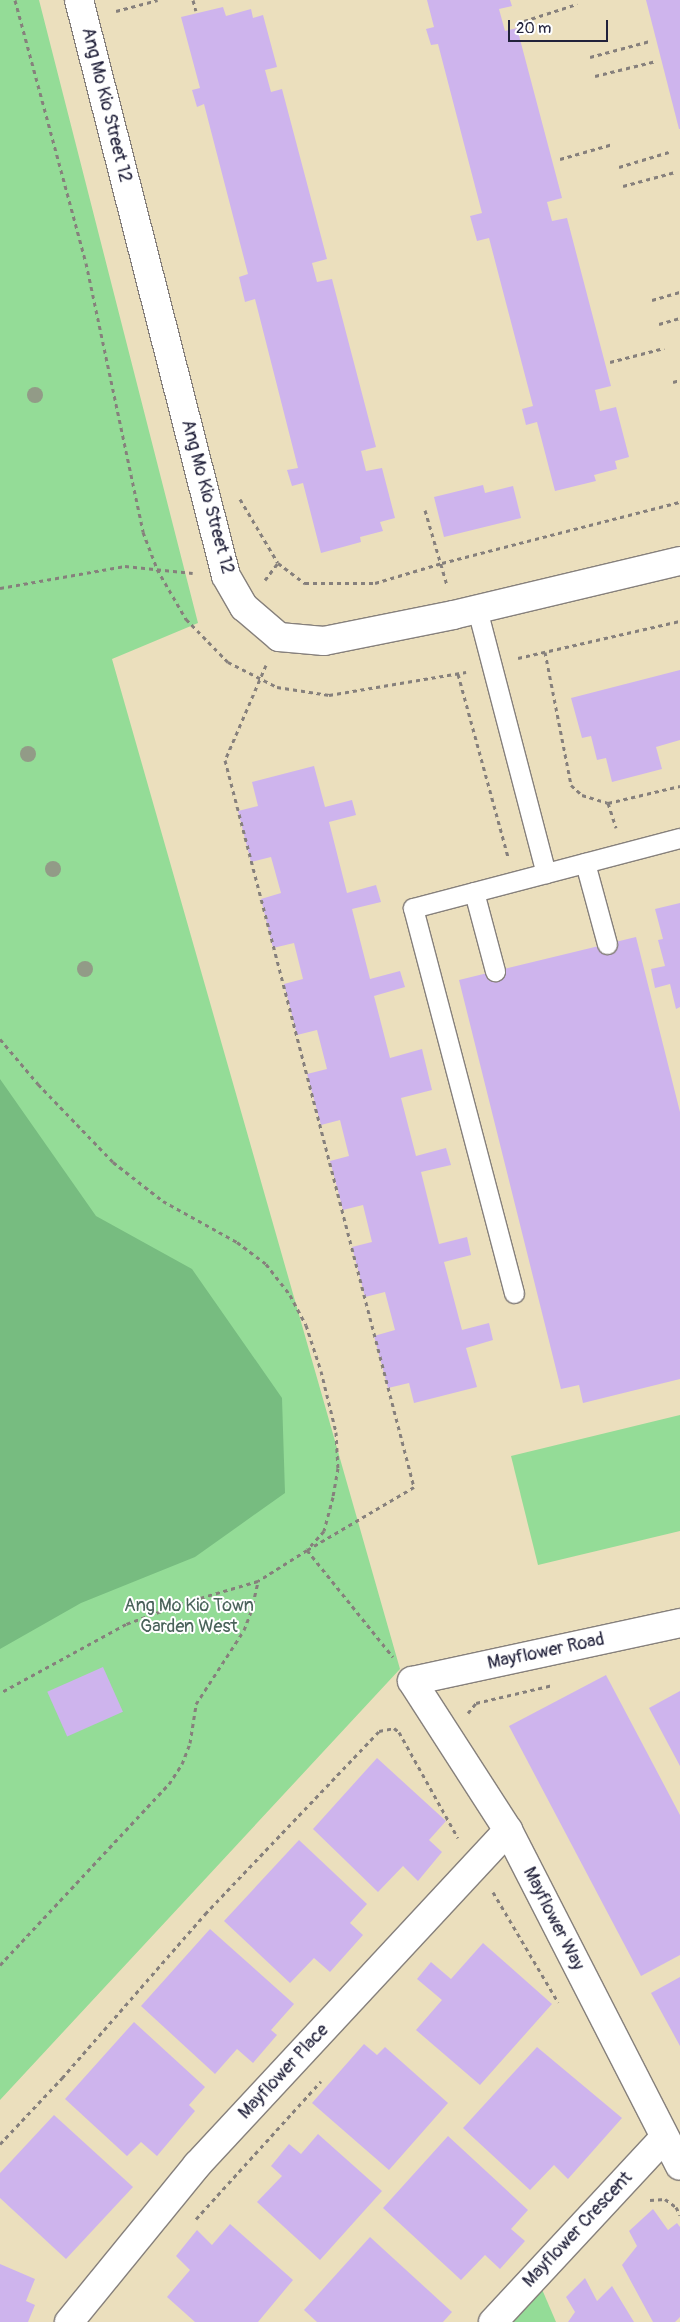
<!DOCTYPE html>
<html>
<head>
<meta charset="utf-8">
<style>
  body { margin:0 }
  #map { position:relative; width:680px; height:2322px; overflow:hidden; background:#ebdfbd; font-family:Pangolin,sans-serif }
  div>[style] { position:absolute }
  .green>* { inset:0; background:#94dc97 }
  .forest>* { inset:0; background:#77bc80 }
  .building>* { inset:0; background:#ceb4ed; transform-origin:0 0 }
  .path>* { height:3px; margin-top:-1.5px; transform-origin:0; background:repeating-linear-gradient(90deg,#86807c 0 4px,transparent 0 8px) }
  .roads { filter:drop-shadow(1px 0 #86807c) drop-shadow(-1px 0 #86807c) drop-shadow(0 1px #86807c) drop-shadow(0 -1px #86807c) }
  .lane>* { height:19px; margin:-9.5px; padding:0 9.5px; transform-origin:9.5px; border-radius:9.5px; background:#fff }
  .street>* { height:28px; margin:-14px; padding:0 14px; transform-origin:14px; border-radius:14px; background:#fff }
  .trees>* { width:16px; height:16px; margin:-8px; border-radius:50%; background:#929b87 }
  span { translate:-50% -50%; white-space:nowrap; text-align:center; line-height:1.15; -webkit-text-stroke:4px #fff; paint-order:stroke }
  .street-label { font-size:18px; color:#22223b }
  .park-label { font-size:18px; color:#4a635b }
  .scale { position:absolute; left:508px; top:20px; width:100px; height:22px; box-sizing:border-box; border:2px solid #22223b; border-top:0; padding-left:6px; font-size:15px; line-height:18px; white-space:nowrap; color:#22223b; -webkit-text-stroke:4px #fff; paint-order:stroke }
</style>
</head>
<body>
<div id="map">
  <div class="green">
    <i style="clip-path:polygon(0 0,39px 0,198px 623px,112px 659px,400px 1669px,0 2100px)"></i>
    <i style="clip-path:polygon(680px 1415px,680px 1531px,538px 1565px,511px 1456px)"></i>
    <i style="clip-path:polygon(541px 2287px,556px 2322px,508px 2322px)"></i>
  </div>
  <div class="forest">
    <i style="clip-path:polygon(0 1079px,96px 1216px,192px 1269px,282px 1398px,285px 1493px,195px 1557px,81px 1603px,0 1649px)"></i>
  </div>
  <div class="building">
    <i style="clip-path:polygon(427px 0,510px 0,512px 6px,499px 9px,505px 31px,517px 28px,562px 198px,547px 202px,552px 221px,567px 218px,611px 386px,595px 390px,600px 411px,616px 407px,629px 457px,615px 461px,617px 469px,594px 475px,596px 481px,555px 491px,537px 422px,526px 425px,522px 409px,533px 406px,489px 238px,477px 241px,470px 216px,482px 213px,438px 44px,431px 45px,426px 29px,434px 27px)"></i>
    <i style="clip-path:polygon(646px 0,680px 0,680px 129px,679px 129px)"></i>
    <i style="clip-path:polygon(223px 7px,226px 16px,251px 9px,253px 18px,263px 15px,277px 67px,265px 70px,271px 92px,282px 89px,327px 259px,312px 263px,317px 282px,332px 279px,376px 447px,361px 451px,366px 471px,382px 468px,395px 518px,380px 522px,383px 531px,360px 537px,361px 542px,321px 553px,303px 483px,292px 486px,287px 470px,298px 468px,255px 299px,245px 302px,239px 277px,248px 274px,204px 104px,197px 107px,192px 90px,200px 88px,181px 17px)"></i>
    <i style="clip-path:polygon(483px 485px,485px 493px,513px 486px,521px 518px,444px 537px,434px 497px)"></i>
    <i style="clip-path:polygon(680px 670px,680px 740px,656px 747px,662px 769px,612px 782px,606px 758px,597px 760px,591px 736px,582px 738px,571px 698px)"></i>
    <i style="clip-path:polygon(314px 766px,325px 807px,352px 800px,356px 815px,329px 822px,347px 893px,376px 885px,381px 902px,352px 909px,370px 979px,400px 971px,405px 987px,374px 996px,390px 1058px,422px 1049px,432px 1090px,401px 1098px,416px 1156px,446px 1148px,451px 1165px,421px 1172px,439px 1244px,467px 1237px,471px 1255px,444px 1262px,462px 1330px,489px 1323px,493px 1340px,466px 1348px,477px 1387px,414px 1403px,409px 1383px,388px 1388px,374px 1336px,395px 1330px,385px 1292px,365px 1297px,352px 1247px,372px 1242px,363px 1205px,343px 1210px,330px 1161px,349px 1156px,340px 1120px,321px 1125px,307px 1074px,327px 1069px,317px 1030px,297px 1035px,284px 984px,303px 979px,294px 943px,273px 948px,261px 899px,281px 893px,271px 857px,251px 862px,238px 811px,258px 806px,252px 782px)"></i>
    <i style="clip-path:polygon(680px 903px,680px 1007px,676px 1009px,670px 984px,655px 988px,651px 969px,665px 966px,658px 940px,663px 939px,655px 909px)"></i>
    <i style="clip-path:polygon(636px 937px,680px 1112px,680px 1379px,583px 1403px,579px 1385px,561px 1389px,459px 980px)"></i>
    <i style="left:103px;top:1667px;width:49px;height:61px;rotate:66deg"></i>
    <i style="clip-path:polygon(606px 1675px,680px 1815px,680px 1955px,641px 1976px,509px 1726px)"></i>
    <i style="clip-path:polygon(680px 1691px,680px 1766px,649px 1708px)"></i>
    <i style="clip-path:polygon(377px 1758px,446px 1821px,429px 1840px,442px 1852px,418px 1881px,403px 1866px,378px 1892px,313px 1829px)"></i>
    <i style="clip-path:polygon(299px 1840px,367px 1904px,350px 1923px,363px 1935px,330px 1972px,314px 1958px,290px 1983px,224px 1921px)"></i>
    <i style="clip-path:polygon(210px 1929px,294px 2004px,271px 2030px,277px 2035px,253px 2063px,237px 2049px,215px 2074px,141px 2006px)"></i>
    <i style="clip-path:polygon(483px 1943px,552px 2004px,480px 2085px,416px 2030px,442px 2000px,417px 1979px,431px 1962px,451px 1979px)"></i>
    <i style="clip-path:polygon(680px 1977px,680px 2046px,651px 1993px)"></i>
    <i style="clip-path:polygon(134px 2022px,205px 2087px,189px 2105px,195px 2111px,157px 2156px,141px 2142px,127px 2156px,65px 2099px)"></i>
    <i style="clip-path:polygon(364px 2044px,377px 2055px,385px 2047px,448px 2103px,389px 2170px,312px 2103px)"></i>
    <i style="clip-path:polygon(537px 2047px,622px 2118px,568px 2179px,554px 2165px,530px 2190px,463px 2128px)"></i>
    <i style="clip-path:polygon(54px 2115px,133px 2187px,66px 2259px,0 2198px,0 2173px)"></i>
    <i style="clip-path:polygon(318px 2134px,382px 2191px,320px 2260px,257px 2202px,282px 2176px,271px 2166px,289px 2144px,301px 2154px)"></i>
    <i style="clip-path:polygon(448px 2136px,528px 2210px,511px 2229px,525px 2241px,500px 2269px,485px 2255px,461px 2280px,383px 2208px)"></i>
    <i style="clip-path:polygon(653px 2209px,668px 2230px,677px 2223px,680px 2227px,680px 2317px,675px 2322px,653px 2322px,622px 2265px,637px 2246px,629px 2231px)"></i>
    <i style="clip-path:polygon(230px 2224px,293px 2280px,258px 2322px,195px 2322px,167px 2297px,190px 2270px,176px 2256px,197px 2230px,212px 2245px)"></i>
    <i style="clip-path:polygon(370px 2237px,452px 2312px,443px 2322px,317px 2322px,304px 2310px)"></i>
    <i style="clip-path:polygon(0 2264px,35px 2279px,26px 2301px,35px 2305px,28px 2322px,0 2322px)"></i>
    <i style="clip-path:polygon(585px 2278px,597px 2301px,612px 2286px,634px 2322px,568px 2322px,575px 2312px,566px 2297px)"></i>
  </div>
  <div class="path">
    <i style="left:15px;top:0;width:272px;rotate:74.9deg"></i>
    <i style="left:86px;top:263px;width:275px;rotate:78deg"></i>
    <i style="left:143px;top:532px;width:40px;rotate:69deg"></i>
    <i style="left:157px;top:569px;width:58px;rotate:59.9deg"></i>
    <i style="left:186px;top:619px;width:60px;rotate:45.7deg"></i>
    <i style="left:228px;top:662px;width:55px;rotate:27deg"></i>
    <i style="left:277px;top:687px;width:53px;rotate:8.7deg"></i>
    <i style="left:329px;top:695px;width:139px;rotate:-9.5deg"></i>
    <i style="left:193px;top:0;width:11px;rotate:75deg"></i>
    <i style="left:116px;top:11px;width:43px;rotate:-14.7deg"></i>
    <i style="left:524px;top:21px;width:56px;rotate:-17.8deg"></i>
    <i style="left:590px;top:57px;width:62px;rotate:-14.9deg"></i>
    <i style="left:595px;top:76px;width:63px;rotate:-13.8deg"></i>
    <i style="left:560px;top:159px;width:55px;rotate:-15.8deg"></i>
    <i style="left:619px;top:167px;width:52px;rotate:-16.7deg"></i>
    <i style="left:623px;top:186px;width:54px;rotate:-15.1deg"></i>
    <i style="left:652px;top:300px;width:29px;rotate:-16deg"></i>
    <i style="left:659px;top:324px;width:22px;rotate:-16deg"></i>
    <i style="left:610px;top:362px;width:56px;rotate:-14.5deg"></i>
    <i style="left:673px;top:382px;width:7px;rotate:-16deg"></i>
    <i style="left:240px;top:499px;width:74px;rotate:59.3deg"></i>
    <i style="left:278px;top:563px;width:34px;rotate:37deg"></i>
    <i style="left:305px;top:583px;width:70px"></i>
    <i style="left:375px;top:583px;width:70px;rotate:-16.6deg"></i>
    <i style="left:442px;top:563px;width:246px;rotate:-14.4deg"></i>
    <i style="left:425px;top:510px;width:78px;rotate:73.7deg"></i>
    <i style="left:265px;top:580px;width:21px;rotate:-53deg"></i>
    <i style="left:0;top:588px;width:127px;rotate:-10deg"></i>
    <i style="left:125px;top:566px;width:68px;rotate:5.9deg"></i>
    <i style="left:545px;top:652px;width:136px;rotate:78.9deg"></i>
    <i style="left:571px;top:785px;width:15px;rotate:42deg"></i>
    <i style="left:582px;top:795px;width:27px;rotate:17deg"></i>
    <i style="left:608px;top:803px;width:74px;rotate:-13.3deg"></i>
    <i style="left:518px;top:658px;width:166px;rotate:-12.9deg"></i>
    <i style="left:266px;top:665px;width:103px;rotate:113.3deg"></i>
    <i style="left:225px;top:760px;width:751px;rotate:75.43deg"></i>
    <i style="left:414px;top:1487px;width:124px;rotate:149.5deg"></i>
    <i style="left:307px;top:1550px;width:137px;rotate:51.2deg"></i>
    <i style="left:458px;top:674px;width:190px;rotate:74.7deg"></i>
    <i style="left:608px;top:803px;width:26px;rotate:72deg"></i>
    <i style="left:0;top:1039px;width:59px;rotate:49.8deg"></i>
    <i style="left:38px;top:1084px;width:108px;rotate:46.1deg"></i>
    <i style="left:113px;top:1162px;width:63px;rotate:38deg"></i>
    <i style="left:163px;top:1201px;width:85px;rotate:29deg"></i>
    <i style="left:237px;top:1242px;width:36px;rotate:37deg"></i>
    <i style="left:266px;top:1264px;width:39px;rotate:52deg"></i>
    <i style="left:290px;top:1295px;width:34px;rotate:62deg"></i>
    <i style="left:306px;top:1325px;width:48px;rotate:71.9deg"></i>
    <i style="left:321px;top:1371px;width:63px;rotate:76.2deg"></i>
    <i style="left:336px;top:1432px;width:36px;rotate:87deg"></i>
    <i style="left:338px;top:1468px;width:29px;rotate:100deg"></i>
    <i style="left:333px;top:1497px;width:35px;rotate:105deg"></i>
    <i style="left:324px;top:1531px;width:25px;rotate:132deg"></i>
    <i style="left:307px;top:1550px;width:58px;rotate:147.7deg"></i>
    <i style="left:258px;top:1581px;width:78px;rotate:163.7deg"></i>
    <i style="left:183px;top:1603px;width:61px;rotate:159.8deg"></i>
    <i style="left:126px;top:1624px;width:144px;rotate:151.3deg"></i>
    <i style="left:468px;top:1713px;width:13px;rotate:-51deg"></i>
    <i style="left:476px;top:1703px;width:79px;rotate:-13.2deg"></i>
    <i style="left:493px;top:1892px;width:128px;rotate:59.4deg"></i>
    <i style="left:0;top:1965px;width:248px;rotate:-47deg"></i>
    <i style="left:169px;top:1784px;width:24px;rotate:-57deg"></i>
    <i style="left:182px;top:1764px;width:22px;rotate:-69deg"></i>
    <i style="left:190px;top:1743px;width:39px;rotate:-81deg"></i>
    <i style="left:196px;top:1704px;width:88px;rotate:-57deg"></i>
    <i style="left:244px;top:1630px;width:19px;rotate:-69deg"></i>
    <i style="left:251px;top:1612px;width:32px;rotate:-77deg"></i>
    <i style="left:0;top:2144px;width:91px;rotate:-46.8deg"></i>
    <i style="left:62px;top:2078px;width:218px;rotate:-48.9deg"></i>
    <i style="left:205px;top:1914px;width:253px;rotate:-46.4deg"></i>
    <i style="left:379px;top:1731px;width:15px;rotate:-11deg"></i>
    <i style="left:394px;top:1728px;width:6px;rotate:39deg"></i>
    <i style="left:399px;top:1732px;width:121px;rotate:60.9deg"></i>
    <i style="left:650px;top:2200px;width:15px;rotate:-4deg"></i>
    <i style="left:665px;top:2199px;width:14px;rotate:36deg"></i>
    <i style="left:676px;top:2207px;width:9px;rotate:63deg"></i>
    <i style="left:196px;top:2219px;width:186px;rotate:-47.8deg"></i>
  </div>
  <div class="roads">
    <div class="lane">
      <i style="left:477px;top:609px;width:273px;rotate:75.4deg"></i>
      <i style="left:585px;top:863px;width:84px;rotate:74.8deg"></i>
      <i style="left:474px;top:892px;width:82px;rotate:75.1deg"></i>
      <i style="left:514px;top:1293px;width:398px;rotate:-104.7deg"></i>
      <i style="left:413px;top:908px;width:276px;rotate:-14.7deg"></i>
    </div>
    <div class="street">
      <i style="left:79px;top:0;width:594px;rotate:75.68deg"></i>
      <i style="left:226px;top:576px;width:36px;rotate:60deg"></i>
      <i style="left:244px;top:607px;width:46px;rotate:40.6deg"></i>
      <i style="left:279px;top:637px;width:45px;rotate:5.1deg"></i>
      <i style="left:324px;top:641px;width:132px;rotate:-11.4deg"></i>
      <i style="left:453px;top:615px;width:233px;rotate:-13.4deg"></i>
      <i style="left:680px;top:1623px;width:274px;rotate:167.8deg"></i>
      <i style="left:412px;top:1681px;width:177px;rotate:57.2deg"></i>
      <i style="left:508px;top:1830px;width:377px;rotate:62.9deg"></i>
      <i style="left:69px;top:2322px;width:203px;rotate:-50.8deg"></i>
      <i style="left:197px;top:2165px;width:457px;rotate:-47.1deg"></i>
      <i style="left:493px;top:2322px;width:251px;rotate:-47.1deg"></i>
    </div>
  </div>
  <div class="trees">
    <i style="left:35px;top:395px"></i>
    <i style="left:28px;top:754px"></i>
    <i style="left:53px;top:869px"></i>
    <i style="left:85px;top:969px"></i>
  </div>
  <div class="street-label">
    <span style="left:106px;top:105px;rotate:76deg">Ang Mo Kio Street 12</span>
    <span style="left:207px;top:497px;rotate:75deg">Ang Mo Kio Street 12</span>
    <span style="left:546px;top:1652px;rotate:-12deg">Mayflower Road</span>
    <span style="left:553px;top:1919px;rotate:63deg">Mayflower Way</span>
    <span style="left:284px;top:2072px;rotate:-47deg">Mayflower Place</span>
    <span style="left:578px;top:2230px;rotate:-47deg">Mayflower Crescent</span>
  </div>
  <div class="park-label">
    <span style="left:189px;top:1617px">Ang Mo Kio Town<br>Garden West</span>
  </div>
  <div class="scale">20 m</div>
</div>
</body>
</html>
